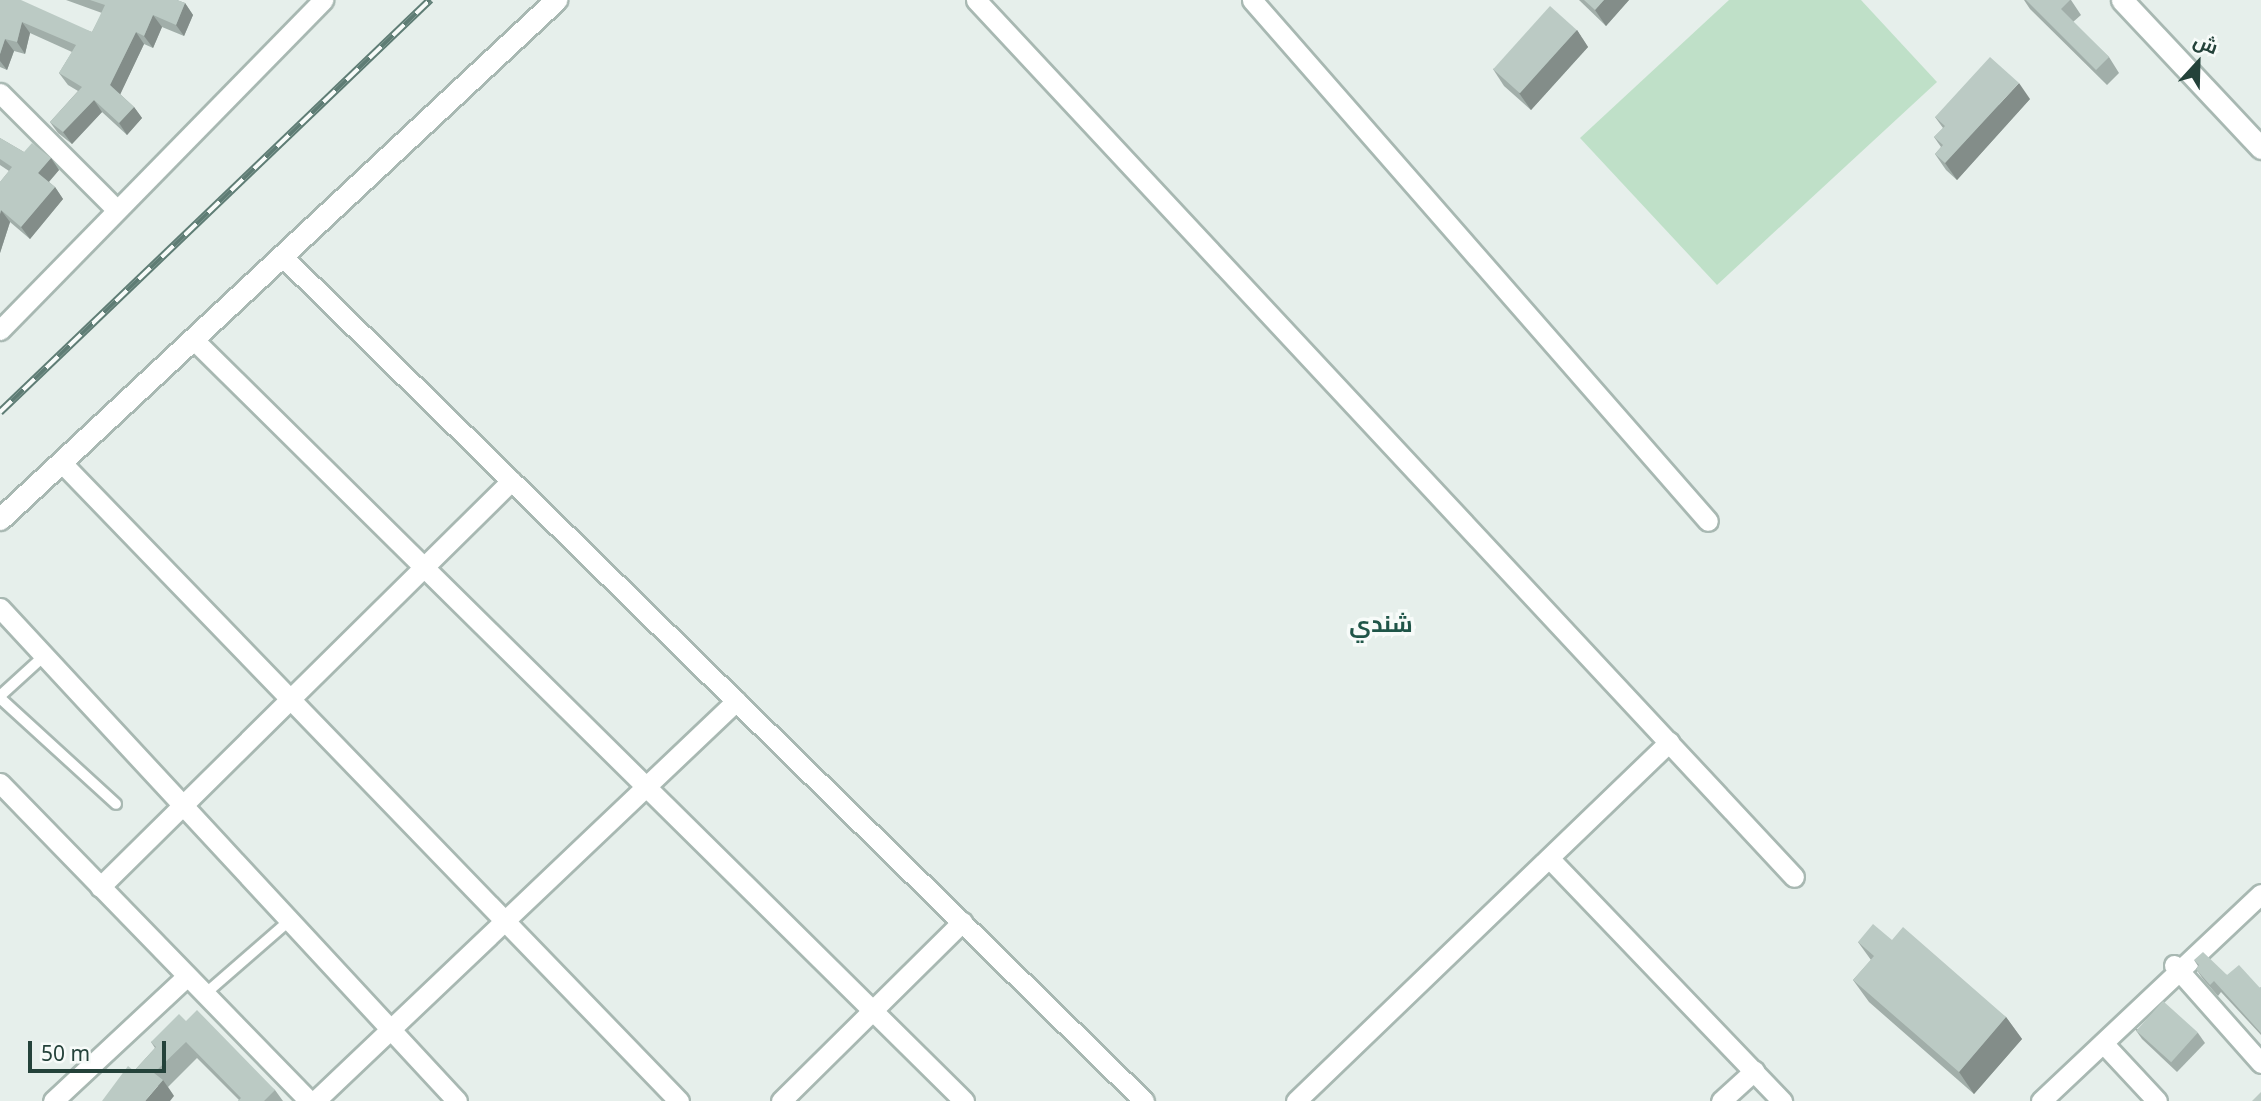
<!DOCTYPE html>
<html>
<head>
<meta charset="utf-8">
<style>
  body { margin:0 }
  #map { position:relative; width:2261px; height:1101px; overflow:hidden; background:#e6efeb; font-family:"Noto Sans",Cairo,sans-serif }
  div>[style] { position:absolute }
  .green>* { inset:0; background:#bfe0c8 }
  .roads { filter:drop-shadow(2px 0 #a8b8b2) drop-shadow(-2px 0 #a8b8b2) drop-shadow(0 2px #a8b8b2) drop-shadow(0 -2px #a8b8b2) }
  .service>* { height:10px; margin:-5px; padding:0 5px; transform-origin:5px; border-radius:5px; background:#fff }
  .minor>* { height:19px; margin:-9.5px; padding:0 9.5px; transform-origin:9.5px; border-radius:9.5px; background:#fff }
  .tertiary>* { height:21px; margin:-10.5px; padding:0 10.5px; transform-origin:10.5px; border-radius:10.5px; background:#fff }
  .secondary>* { height:21px; margin:-10.5px; padding:0 10.5px; transform-origin:10.5px; border-radius:10.5px; background:#fff }
  .rail>* { height:8px; margin-top:-4px; transform-origin:0; background:repeating-linear-gradient(90deg,#f7fbf9 0 16px,#5f7d75 0 32px); box-sizing:border-box; border-block:2px solid #5f7d75 }
  .wall>* { inset:0; background:#a1aea9 }
  .shaded-wall>* { inset:0; background:#838d89 }
  .building>* { inset:0; background:#bbcac4; transform-origin:0 0 }
  span { translate:-50% -50%; white-space:nowrap; text-align:center; line-height:1.15; -webkit-text-stroke:7px #f7fbf9; paint-order:stroke }
  .quarter-label { font-size:23px; color:#1f5548; font-weight:700 }
  .north { position:absolute; left:2163px; top:28px; width:70px; height:70px; -webkit-text-stroke:5px #f7fbf9; paint-order:stroke; rotate:22deg; font-size:19px; font-weight:700; line-height:28px; text-align:center; color:#24423a }
  .north::after { content:''; display:block; margin:auto; width:24px; height:32px; background:#24423a; clip-path:polygon(50% 0,100% 100%,50% 72%,0 100%) }
  .scale { position:absolute; left:28px; top:1041px; width:138px; height:32px; box-sizing:border-box; border:4px solid #24423a; border-top:0; padding-left:9px; font-size:21px; line-height:24px; white-space:nowrap; color:#24423a; -webkit-text-stroke:5px #f7fbf9; paint-order:stroke }
</style>
</head>
<body>
<div id="map">
  <div class="green">
    <i style="clip-path:polygon(1729px 0,1861px 0,1937px 82px,1717px 285px,1580px 138px)"></i>
  </div>
  <div class="roads">
    <div class="service">
      <i style="left:0;top:696px;width:59px;rotate:-42.3deg"></i>
      <i style="left:0;top:698px;width:157px;rotate:42.4deg"></i>
      <i style="left:205px;top:994px;width:113px;rotate:-41deg"></i>
    </div>
    <div class="minor">
      <i style="left:976px;top:0;width:1199px;rotate:46.99deg"></i>
      <i style="left:1252px;top:0;width:692px;rotate:48.81deg"></i>
      <i style="left:0;top:93px;width:164px;rotate:45deg"></i>
      <i style="left:282px;top:256px;width:1207px;rotate:44.43deg"></i>
      <i style="left:0;top:330px;width:462px;rotate:-45.6deg"></i>
      <i style="left:193px;top:339px;width:1084px;rotate:44.66deg"></i>
      <i style="left:61px;top:462px;width:889px;rotate:45.96deg"></i>
      <i style="left:0;top:608px;width:672px;rotate:47.17deg"></i>
      <i style="left:0;top:783px;width:443px;rotate:45.8deg"></i>
      <i style="left:1549px;top:858px;width:337px;rotate:46.2deg"></i>
      <i style="left:100px;top:887px;width:578px;rotate:-44.65deg"></i>
      <i style="left:2174px;top:965px;width:131px;rotate:48.4deg"></i>
      <i style="left:2103px;top:1043px;width:79px;rotate:47deg"></i>
      <i style="left:53px;top:1101px;width:183px;rotate:-43deg"></i>
      <i style="left:315px;top:1101px;width:581px;rotate:-43.53deg"></i>
      <i style="left:781px;top:1101px;width:255px;rotate:-44.7deg"></i>
      <i style="left:1296px;top:1101px;width:518px;rotate:-43.9deg"></i>
      <i style="left:1721px;top:1101px;width:45px;rotate:-42.3deg"></i>
      <i style="left:2041px;top:1101px;width:302px;rotate:-43.3deg"></i>
    </div>
    <div class="tertiary">
      <i style="left:0;top:519px;width:761px;rotate:-43.03deg"></i>
    </div>
    <div class="secondary">
      <i style="left:2122px;top:0;width:203px;rotate:46.8deg"></i>
    </div>
  </div>
  <div class="rail">
    <i style="left:0;top:412px;width:596px;rotate:-43.78deg"></i>
  </div>
  <div class="wall">
    <i style="clip-path:polygon(0 0,92px 32px,102px 13px,66px 0,177px 0,185px 3px,193px 15px,184px 36px,162px 27px,153px 48px,144px 44px,120px 94px,134px 107px,142px 118px,127px 135px,102px 112px,72px 144px,58px 133px,50px 122px,78px 91px,68px 85px,59px 73px,72px 52px,30px 33px,25px 54px,14px 51px,7px 70px,0 67px)"></i>
    <i style="clip-path:polygon(1579px 0,1629px 0,1606px 26px)"></i>
    <i style="clip-path:polygon(2024px 0,2071px 0,2081px 15px,2073px 22px,2109px 57px,2119px 73px,2107px 85px,2030px 9px)"></i>
    <i style="clip-path:polygon(1577px 30px,1588px 47px,1531px 110px,1504px 86px,1493px 69px)"></i>
    <i style="clip-path:polygon(2030px 99px,1957px 180px,1946px 170px,1935px 154px,1941px 147px,1934px 137px,1943px 128px,1935px 117px)"></i>
    <i style="clip-path:polygon(0 138px,24px 152px,51px 158px,59px 170px,49px 182px,55px 187px,63px 199px,30px 239px,10px 222px,0 253px,0 182px,9px 171px,0 165px)"></i>
    <i style="clip-path:polygon(1892px 940px,2006px 1017px,2022px 1039px,1974px 1094px,1869px 1002px,1853px 980px,1871px 960px,1858px 942px)"></i>
    <i style="clip-path:polygon(2194px 960px,2227px 975px,2260px 988px,2261px 987px,2261px 1035px,2221px 992px,2218px 996px,2203px 979px,2196px 969px,2198px 966px)"></i>
    <i style="clip-path:polygon(186px 1021px,275px 1090px,283px 1101px,238px 1101px,239px 1100px,197px 1058px,168px 1087px,174px 1096px,134px 1071px,155px 1048px,151px 1042px)"></i>
    <i style="clip-path:polygon(2135px 1029px,2198px 1033px,2205px 1043px,2177px 1072px,2142px 1039px)"></i>
  </div>
  <div class="shaded-wall">
    <i style="clip-path:polygon(1604px 0,1629px 0,1606px 26px,1595px 10px)"></i>
    <i style="clip-path:polygon(185px 3px,193px 15px,184px 36px,176px 25px)"></i>
    <i style="clip-path:polygon(153px 15px,162px 27px,153px 48px,144px 36px)"></i>
    <i style="clip-path:polygon(22px 22px,30px 33px,25px 54px,17px 42px)"></i>
    <i style="clip-path:polygon(1577px 30px,1588px 47px,1531px 110px,1519px 93px)"></i>
    <i style="clip-path:polygon(136px 32px,144px 44px,119px 97px,110px 85px)"></i>
    <i style="clip-path:polygon(5px 39px,14px 51px,7px 70px,0 61px,0 54px)"></i>
    <i style="clip-path:polygon(2019px 83px,2030px 99px,1957px 180px,1945px 163px)"></i>
    <i style="clip-path:polygon(94px 100px,102px 112px,72px 144px,63px 132px)"></i>
    <i style="clip-path:polygon(134px 107px,142px 118px,127px 135px,119px 123px)"></i>
    <i style="clip-path:polygon(51px 158px,59px 170px,46px 185px,38px 173px)"></i>
    <i style="clip-path:polygon(55px 187px,63px 199px,30px 239px,21px 227px)"></i>
    <i style="clip-path:polygon(1px 210px,10px 222px,0 253px,0 214px)"></i>
    <i style="clip-path:polygon(2006px 1017px,2022px 1039px,1974px 1094px,1959px 1072px)"></i>
    <i style="clip-path:polygon(163px 1080px,174px 1096px,170px 1101px,145px 1101px)"></i>
  </div>
  <div class="building">
    <i style="clip-path:polygon(0 0,21px 0,92px 32px,105px 5px,90px 0,177px 0,185px 3px,176px 25px,153px 15px,144px 36px,136px 32px,110px 85px,134px 107px,119px 123px,94px 100px,63px 132px,50px 122px,82px 87px,59px 73px,76px 45px,22px 22px,17px 42px,5px 39px,0 54px)"></i>
    <i style="clip-path:polygon(1584px 0,1604px 0,1595px 10px)"></i>
    <i style="clip-path:polygon(2026px 0,2070px 0,2061px 9px,2109px 57px,2096px 70px)"></i>
    <i style="left:1550px;top:6px;width:36px;height:85px;rotate:42deg"></i>
    <i style="clip-path:polygon(1990px 57px,2019px 83px,1945px 163px,1935px 154px,1943px 145px,1934px 137px,1945px 126px,1935px 117px)"></i>
    <i style="clip-path:polygon(0 138px,24px 152px,32px 143px,51px 158px,38px 173px,55px 187px,21px 227px,1px 210px,0 214px,0 182px,12px 167px,0 159px)"></i>
    <i style="clip-path:polygon(1873px 924px,1892px 940px,1903px 927px,2006px 1017px,1959px 1072px,1853px 980px,1874px 956px,1858px 942px)"></i>
    <i style="clip-path:polygon(2203px 952px,2227px 975px,2239px 965px,2260px 988px,2261px 987px,2261px 1033px,2214px 981px,2210px 985px,2196px 969px,2199px 965px,2194px 960px)"></i>
    <i style="left:2163px;top:1001px;width:47px;height:40px;rotate:42deg"></i>
    <i style="clip-path:polygon(197px 1010px,275px 1090px,264px 1101px,238px 1101px,241px 1098px,186px 1042px,154px 1073px,163px 1080px,145px 1101px,102px 1101px,128px 1066px,134px 1071px,156px 1047px,151px 1042px,179px 1014px,186px 1021px)"></i>
    <i style="clip-path:polygon(2261px 1092px,2261px 1101px,2252px 1101px)"></i>
  </div>
  <div class="quarter-label">
    <span style="left:1381px;top:623px">شندي</span>
  </div>
  <div class="north">ش</div>
  <div class="scale">50 m</div>
</div>
</body>
</html>
